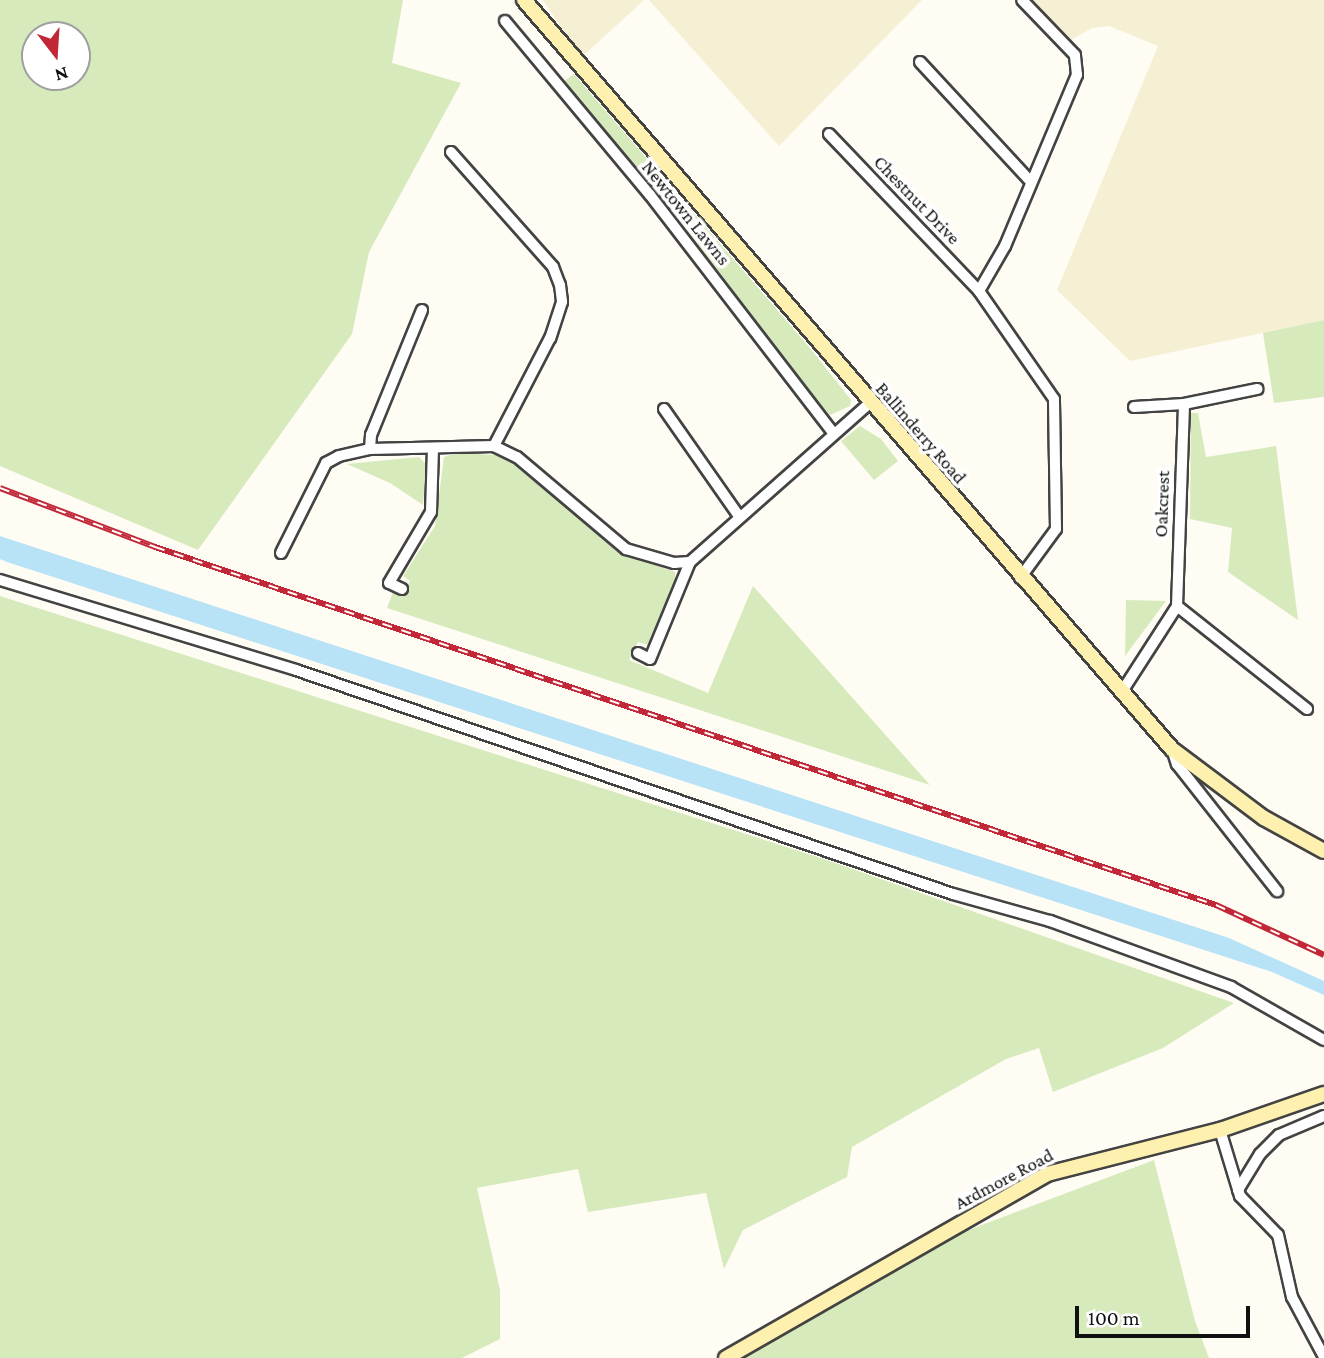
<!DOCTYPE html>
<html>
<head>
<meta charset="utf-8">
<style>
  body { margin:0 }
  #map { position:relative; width:1324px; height:1358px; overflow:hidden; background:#fffcf4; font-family:"Crimson Pro",serif }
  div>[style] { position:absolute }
  .farmland>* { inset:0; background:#f5f0d3 }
  .green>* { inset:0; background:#d7eabc }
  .water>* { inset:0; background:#b8e3f6 }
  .roads { filter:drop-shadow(2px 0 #434343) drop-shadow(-2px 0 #434343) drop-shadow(0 2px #434343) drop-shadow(0 -2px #434343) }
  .street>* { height:10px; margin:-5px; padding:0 5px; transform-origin:5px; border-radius:5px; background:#fff }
  .secondary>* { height:14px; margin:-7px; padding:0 7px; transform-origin:7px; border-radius:7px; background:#fef0af }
  .rail>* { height:6px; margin-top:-3px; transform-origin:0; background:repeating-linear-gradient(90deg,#fff 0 10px,#c22738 0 20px); box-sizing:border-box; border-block:2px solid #c22738 }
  span { translate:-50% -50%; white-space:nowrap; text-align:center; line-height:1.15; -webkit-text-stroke:7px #fff; paint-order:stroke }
  .street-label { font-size:19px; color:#101010 }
  .north { position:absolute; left:21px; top:21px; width:70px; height:70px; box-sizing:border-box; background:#fff; border:2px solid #9f9f9f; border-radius:50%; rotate:163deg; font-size:19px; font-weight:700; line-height:28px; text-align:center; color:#101010 }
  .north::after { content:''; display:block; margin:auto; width:24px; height:32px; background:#c22738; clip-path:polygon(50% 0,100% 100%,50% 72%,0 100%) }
  .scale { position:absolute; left:1075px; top:1306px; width:175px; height:32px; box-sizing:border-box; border:4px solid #101010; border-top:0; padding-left:9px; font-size:21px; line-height:24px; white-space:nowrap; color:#101010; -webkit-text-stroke:5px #fff; paint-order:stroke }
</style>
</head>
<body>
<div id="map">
  <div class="farmland">
    <i style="clip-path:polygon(543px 0,644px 0,581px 58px)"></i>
    <i style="clip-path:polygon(649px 0,922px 0,779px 146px)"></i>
    <i style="clip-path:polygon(1032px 0,1324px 0,1324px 320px,1130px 361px,1057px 290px,1158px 46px,1109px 26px,1092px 28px,1071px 40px)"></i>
  </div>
  <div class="green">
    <i style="clip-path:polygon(evenodd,0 0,403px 0,392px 63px,461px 83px,369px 252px,352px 334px,198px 550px,0 466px,0 0,35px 35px,77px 35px,77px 77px,35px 77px,35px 35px)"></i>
    <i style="clip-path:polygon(574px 74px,810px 348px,851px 400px,850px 406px,830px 415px,799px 381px,718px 270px,562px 83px)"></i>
    <i style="clip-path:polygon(1324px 320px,1324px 397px,1274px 403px,1263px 333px)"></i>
    <i style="clip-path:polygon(1191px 413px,1198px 413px,1206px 457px,1276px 446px,1298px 620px,1228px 572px,1232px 528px,1190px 519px)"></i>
    <i style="clip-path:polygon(860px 426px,881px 439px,898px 461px,874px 480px,841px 441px)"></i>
    <i style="clip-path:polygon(457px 453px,496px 455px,520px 467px,615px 550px,675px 572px,675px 584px,649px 645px,638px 642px,629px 660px,708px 693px,753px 586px,930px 785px,387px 608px,393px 592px,402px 595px,410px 581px,403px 576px,435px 526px,444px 457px)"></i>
    <i style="clip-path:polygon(419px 457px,426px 464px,423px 505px,390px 483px,347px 464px)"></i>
    <i style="clip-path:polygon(0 596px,824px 859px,1234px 1003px,1163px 1048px,1053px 1092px,1039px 1048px,1006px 1059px,852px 1147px,847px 1177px,743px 1230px,724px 1269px,706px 1193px,588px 1212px,578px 1169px,477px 1188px,500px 1290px,500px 1339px,462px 1358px,0 1358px)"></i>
    <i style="clip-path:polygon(1126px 600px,1166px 601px,1125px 656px)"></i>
    <i style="clip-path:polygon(1154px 1160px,1195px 1321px,1209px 1358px,744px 1358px,966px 1231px)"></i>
  </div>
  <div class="water">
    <i style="clip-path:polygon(0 536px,1229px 938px,1324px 981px,1324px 995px,1272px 972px,7px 562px,0 559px)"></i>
  </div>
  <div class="roads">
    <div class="street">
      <i style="left:505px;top:21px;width:226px;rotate:50.2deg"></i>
      <i style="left:650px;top:195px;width:300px;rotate:52.4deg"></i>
      <i style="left:920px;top:62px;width:163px;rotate:47.2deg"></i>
      <i style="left:829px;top:134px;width:217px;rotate:46.3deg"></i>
      <i style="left:451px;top:152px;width:154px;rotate:48.4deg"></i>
      <i style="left:553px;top:267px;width:19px;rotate:69deg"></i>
      <i style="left:560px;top:285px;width:17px;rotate:83deg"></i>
      <i style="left:562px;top:302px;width:38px;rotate:108deg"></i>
      <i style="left:550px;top:338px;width:122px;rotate:117.4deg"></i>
      <i style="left:1134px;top:407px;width:50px;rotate:-3.4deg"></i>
      <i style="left:1184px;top:404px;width:75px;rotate:-11.6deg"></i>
      <i style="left:664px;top:409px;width:131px;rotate:55deg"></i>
      <i style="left:370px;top:449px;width:14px;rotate:-86deg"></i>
      <i style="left:371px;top:435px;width:135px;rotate:-67.8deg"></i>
      <i style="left:281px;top:553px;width:101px;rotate:-63.4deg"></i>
      <i style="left:326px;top:463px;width:15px;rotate:-28deg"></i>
      <i style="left:339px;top:456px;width:32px;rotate:-13deg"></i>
      <i style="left:370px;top:449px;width:124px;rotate:-1.4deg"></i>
      <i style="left:494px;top:446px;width:25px;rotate:26deg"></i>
      <i style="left:517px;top:457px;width:143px;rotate:40.2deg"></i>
      <i style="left:626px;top:549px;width:50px;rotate:16.3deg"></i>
      <i style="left:674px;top:563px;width:16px;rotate:-4deg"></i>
      <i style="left:690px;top:562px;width:240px;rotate:-41.5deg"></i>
      <i style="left:1020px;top:578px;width:61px;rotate:-53.7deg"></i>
      <i style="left:1056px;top:529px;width:130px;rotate:-90.9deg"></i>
      <i style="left:1054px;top:399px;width:131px;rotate:-124.8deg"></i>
      <i style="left:979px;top:291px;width:52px;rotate:-60deg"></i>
      <i style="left:1005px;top:246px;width:186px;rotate:-67.2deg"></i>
      <i style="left:1077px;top:75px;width:20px;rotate:-96deg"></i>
      <i style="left:1075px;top:55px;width:76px;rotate:-133.9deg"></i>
      <i style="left:0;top:580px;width:309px;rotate:16.9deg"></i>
      <i style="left:296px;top:670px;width:694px;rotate:18.83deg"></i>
      <i style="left:953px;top:894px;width:101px;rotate:15.6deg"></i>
      <i style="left:1050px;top:921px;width:193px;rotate:20deg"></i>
      <i style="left:1231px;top:987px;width:107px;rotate:29.7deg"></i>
      <i style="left:402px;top:589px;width:14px;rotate:-155deg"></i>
      <i style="left:389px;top:583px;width:82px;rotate:-59.4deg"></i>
      <i style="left:431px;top:512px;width:64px;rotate:-88.2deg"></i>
      <i style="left:1177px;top:606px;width:166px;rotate:38.4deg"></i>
      <i style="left:638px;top:653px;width:13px;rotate:27deg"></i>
      <i style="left:650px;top:659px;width:105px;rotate:-67.6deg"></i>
      <i style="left:1121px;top:693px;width:103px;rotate:-57.2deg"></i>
      <i style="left:1177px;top:606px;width:202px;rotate:-88deg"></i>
      <i style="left:1172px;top:749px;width:16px;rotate:72deg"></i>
      <i style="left:1177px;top:764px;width:162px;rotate:51.8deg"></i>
      <i style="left:1220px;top:1130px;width:69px;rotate:73.1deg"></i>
      <i style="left:1240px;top:1196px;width:54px;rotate:45.7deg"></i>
      <i style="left:1278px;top:1235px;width:64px;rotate:77.3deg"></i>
      <i style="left:1292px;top:1297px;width:68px;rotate:61.9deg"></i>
      <i style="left:1238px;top:1190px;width:42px;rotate:-58.6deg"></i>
      <i style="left:1260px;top:1154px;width:27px;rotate:-45deg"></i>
      <i style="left:1279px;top:1135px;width:49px;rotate:-22.9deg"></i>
    </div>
    <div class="secondary">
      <i style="left:524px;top:0;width:990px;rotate:49.14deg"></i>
      <i style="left:1172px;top:749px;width:115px;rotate:36.9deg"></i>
      <i style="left:1264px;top:818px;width:68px;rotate:28.8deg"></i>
      <i style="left:726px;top:1358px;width:370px;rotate:-29.8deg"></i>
      <i style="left:1047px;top:1174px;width:179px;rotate:-14.3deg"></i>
      <i style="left:1220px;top:1130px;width:110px;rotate:-19.1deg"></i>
    </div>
  </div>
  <div class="rail">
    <i style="left:0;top:488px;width:166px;rotate:20.8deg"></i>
    <i style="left:155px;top:547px;width:1120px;rotate:18.65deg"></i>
    <i style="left:1216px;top:905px;width:119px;rotate:24.8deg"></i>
  </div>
  <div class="street-label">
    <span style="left:917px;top:200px;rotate:46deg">Chestnut Drive</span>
    <span style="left:686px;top:213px;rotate:51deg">Newtown Lawns</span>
    <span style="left:921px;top:433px;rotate:49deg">Ballinderry Road</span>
    <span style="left:1162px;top:504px;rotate:-88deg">Oakcrest</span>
    <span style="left:1004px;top:1179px;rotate:-28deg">Ardmore Road</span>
  </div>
  <div class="north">N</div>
  <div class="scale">100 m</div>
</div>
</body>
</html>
